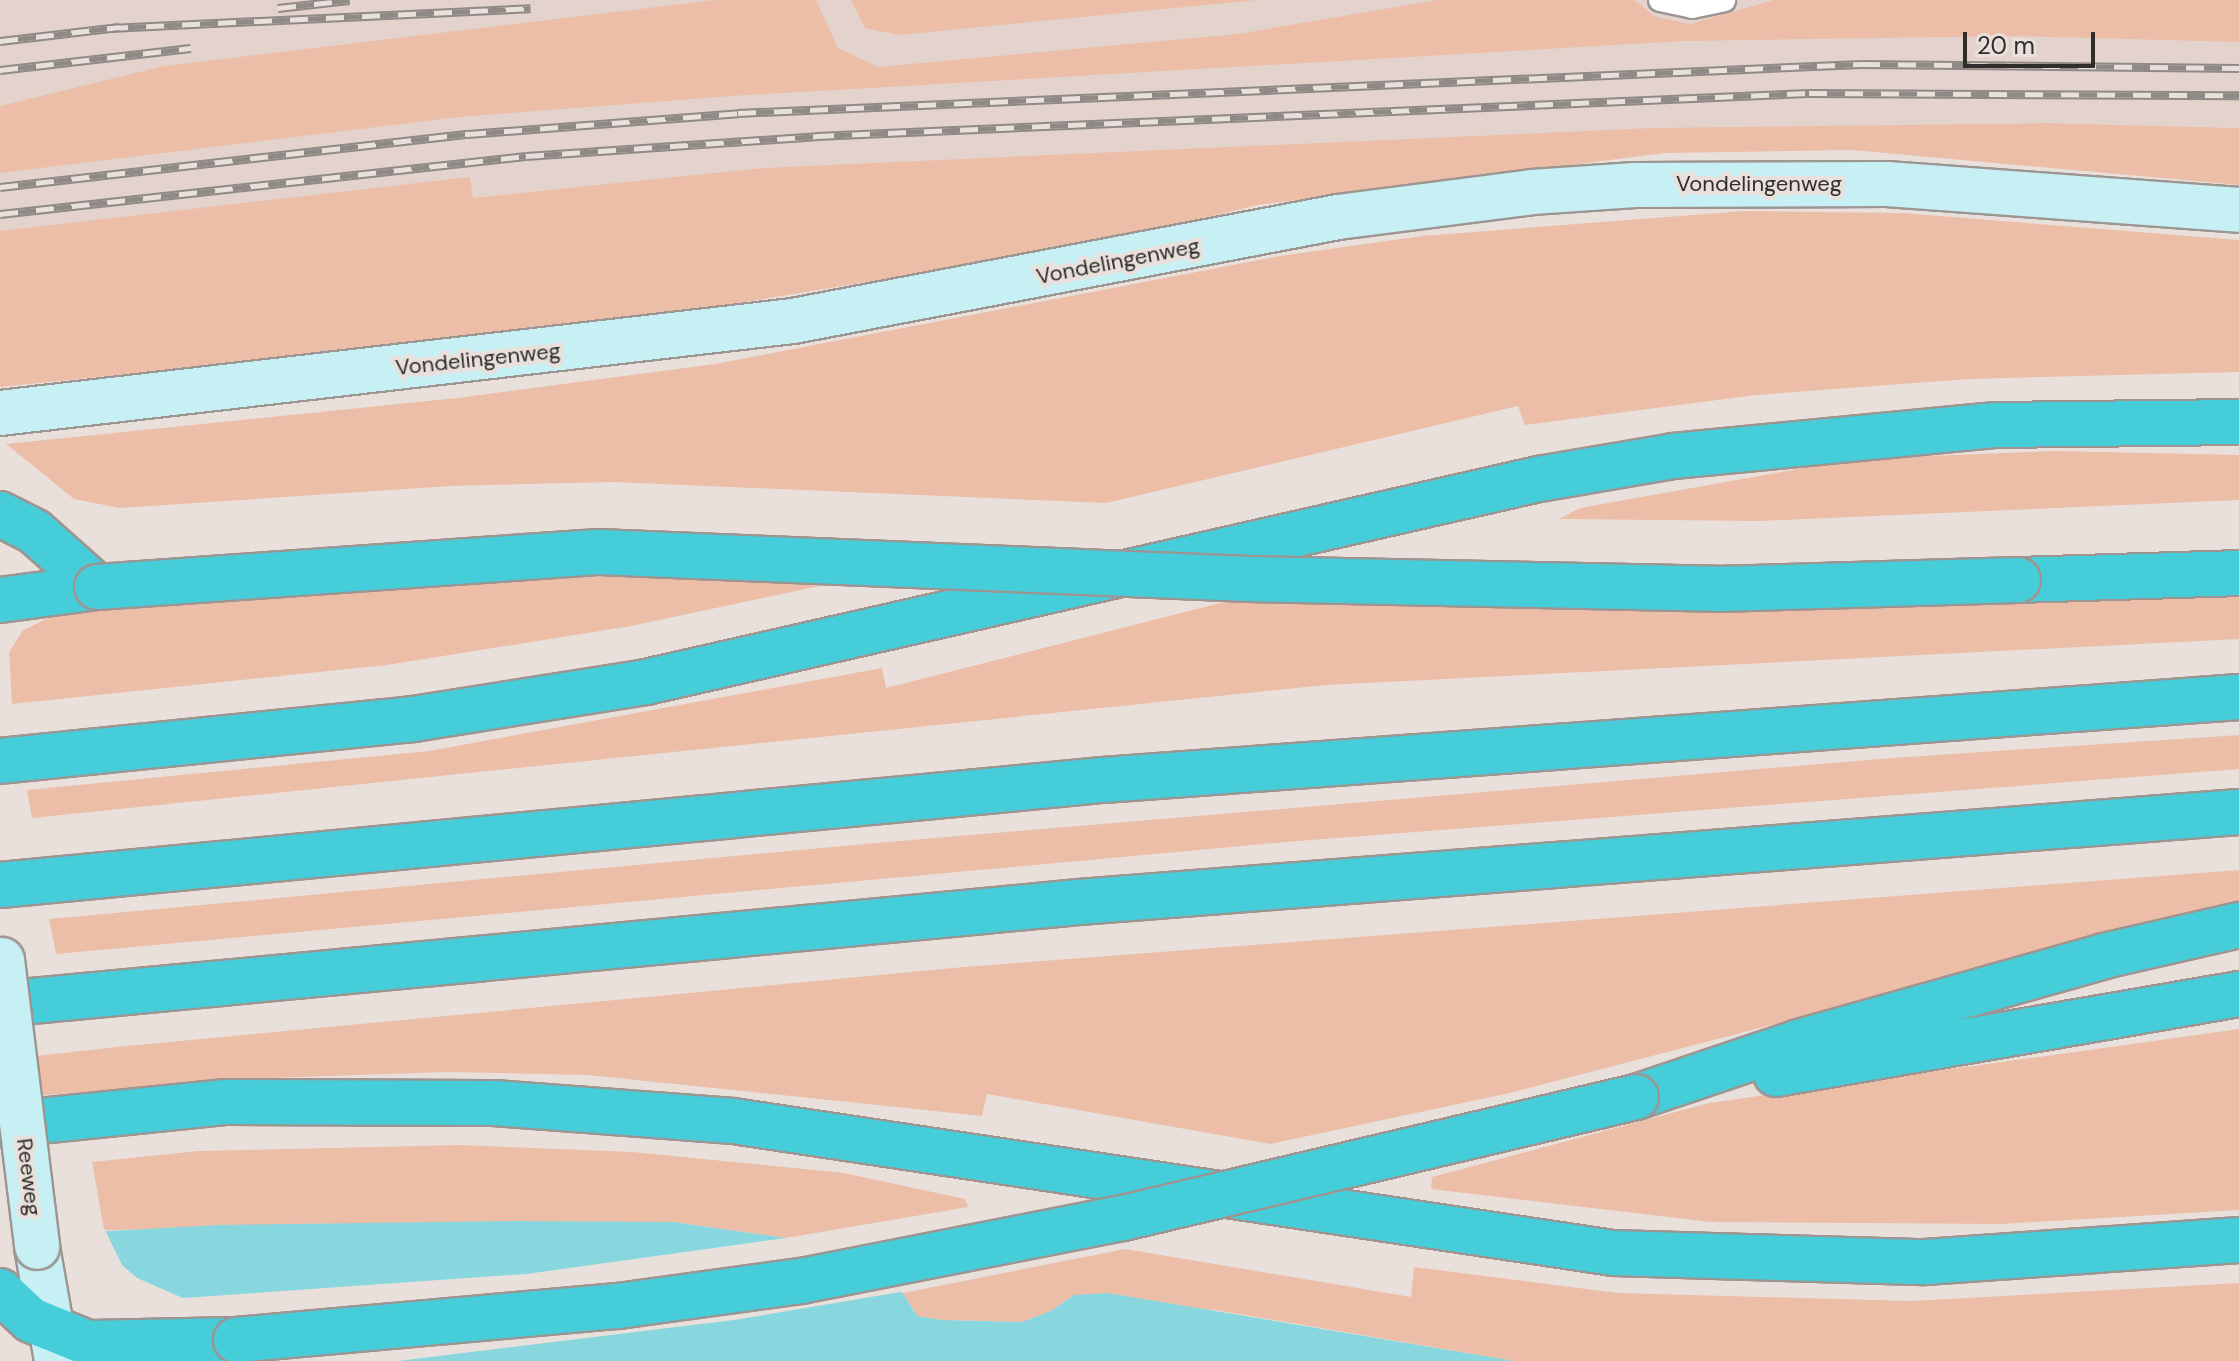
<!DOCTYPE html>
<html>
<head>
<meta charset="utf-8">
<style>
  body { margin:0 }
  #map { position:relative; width:2239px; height:1361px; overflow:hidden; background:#e9e0dc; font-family:"DM Sans",sans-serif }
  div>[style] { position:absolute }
  .built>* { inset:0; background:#e3d3cc }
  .green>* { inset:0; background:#ecbea8 }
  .water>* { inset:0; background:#88d7de }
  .pier>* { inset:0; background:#e9e0dc }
  .roads { filter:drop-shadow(2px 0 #9d9592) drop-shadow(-2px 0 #9d9592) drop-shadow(0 2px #9d9592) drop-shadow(0 -2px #9d9592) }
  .service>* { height:22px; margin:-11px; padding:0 11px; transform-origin:11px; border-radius:11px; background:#fff }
  .secondary>* { height:44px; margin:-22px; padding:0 22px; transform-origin:22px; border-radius:22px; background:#c7f0f4 }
  .motorway>* { height:44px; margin:-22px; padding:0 22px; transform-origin:22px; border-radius:22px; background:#45ceda }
  .rail>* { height:9px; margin-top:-4.5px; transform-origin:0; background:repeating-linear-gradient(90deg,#e9e0dc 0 18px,#908a87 0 36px); box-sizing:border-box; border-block:2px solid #908a87 }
  .bridges { filter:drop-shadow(2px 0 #9d9592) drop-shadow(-2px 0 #9d9592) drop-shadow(0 2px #9d9592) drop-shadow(0 -2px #9d9592) }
  .secondary-bridge>* { height:44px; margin:-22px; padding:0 22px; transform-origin:22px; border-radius:22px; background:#c7f0f4 }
  .motorway-bridge>* { height:44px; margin:-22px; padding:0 22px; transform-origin:22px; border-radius:22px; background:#45ceda }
  span { translate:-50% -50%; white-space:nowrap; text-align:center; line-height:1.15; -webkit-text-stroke:8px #e9e0dc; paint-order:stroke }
  .street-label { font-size:22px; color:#302d2b }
  .scale { position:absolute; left:1963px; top:32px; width:132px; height:36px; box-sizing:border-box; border:4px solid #302d2b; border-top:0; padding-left:10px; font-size:24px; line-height:28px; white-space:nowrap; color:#302d2b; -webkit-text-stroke:6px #e9e0dc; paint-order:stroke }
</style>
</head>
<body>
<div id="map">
  <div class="built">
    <i style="clip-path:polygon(0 0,2239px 0,2239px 128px,2047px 123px,1719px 128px,762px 168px,0 250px)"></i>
  </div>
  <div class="green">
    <i style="clip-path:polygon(715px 0,816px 0,838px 48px,878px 67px,1238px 34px,1437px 0,1634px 0,1656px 17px,1690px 24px,1774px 0,2239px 0,2239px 42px,2015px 36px,1685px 41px,731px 96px,459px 117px,0 173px,0 106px,164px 66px)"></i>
    <i style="clip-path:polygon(851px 0,1257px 0,899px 35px,865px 28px)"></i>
    <i style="clip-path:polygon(2047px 123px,2239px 128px,2239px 185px,1852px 150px,1665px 153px,1258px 205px,1097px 244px,606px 325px,0 387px,0 231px,470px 177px,473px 198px,762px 168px,1653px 128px)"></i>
    <i style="clip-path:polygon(1744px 211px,1902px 213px,2239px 240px,2239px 372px,1969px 379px,1756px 395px,1525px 425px,1518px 406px,1106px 503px,614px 482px,451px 486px,120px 508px,74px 499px,6px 444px,457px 398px,715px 364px,1280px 256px,1422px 236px)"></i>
    <i style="clip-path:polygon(2056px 451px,2239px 455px,2239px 500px,1760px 521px,1559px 519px,1580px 508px,1854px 459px)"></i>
    <i style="clip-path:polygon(635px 576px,862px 577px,631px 626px,387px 665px,12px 704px,9px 653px,23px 630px,57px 614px,405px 582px)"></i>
    <i style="clip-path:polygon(2239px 585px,2239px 639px,1326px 685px,32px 818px,27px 790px,429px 751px,882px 668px,886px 688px,1228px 601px,1526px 605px)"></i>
    <i style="clip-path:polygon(2239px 735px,2239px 769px,1298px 841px,56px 954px,49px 919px,864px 844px,1892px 758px)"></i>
    <i style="clip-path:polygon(2239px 870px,2239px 903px,1510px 1093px,1270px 1144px,987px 1094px,982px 1116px,588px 1075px,446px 1072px,238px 1079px,0 1099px,0 1060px,117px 1047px,964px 967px)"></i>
    <i style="clip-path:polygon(2239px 1029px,2239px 1210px,2001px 1224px,1711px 1222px,1431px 1189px,1432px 1177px,1709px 1103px)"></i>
    <i style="clip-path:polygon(460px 1145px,633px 1152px,844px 1173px,965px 1199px,968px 1207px,786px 1238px,673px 1222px,104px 1230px,92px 1162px,198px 1151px)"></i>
    <i style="clip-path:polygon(1125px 1249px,1411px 1297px,1414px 1267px,1618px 1293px,1911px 1301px,2239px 1283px,2239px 1361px,1514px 1361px,1221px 1311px,1074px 1295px,1052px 1311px,1022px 1322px,942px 1320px,917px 1316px,903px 1293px)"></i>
  </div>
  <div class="water">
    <i style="clip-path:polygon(516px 1221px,673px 1222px,786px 1238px,903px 1293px,917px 1316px,942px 1320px,1022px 1322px,1051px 1311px,1074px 1295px,1108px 1293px,1514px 1361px,0 1361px,0 1237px,219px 1225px)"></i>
  </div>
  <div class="pier">
    <i style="clip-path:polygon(103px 1226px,122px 1265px,137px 1278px,183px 1298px,526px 1274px,793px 1237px,906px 1291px,734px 1320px,398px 1361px,0 1361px,0 1233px)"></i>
  </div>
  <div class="roads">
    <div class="service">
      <i style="left:1660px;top:0;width:33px;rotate:12deg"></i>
      <i style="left:1692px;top:7px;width:33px;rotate:-12deg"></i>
    </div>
    <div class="secondary">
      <i style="left:0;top:413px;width:798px;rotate:-6.62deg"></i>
      <i style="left:793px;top:321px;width:555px;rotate:-10.8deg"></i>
      <i style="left:1338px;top:217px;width:196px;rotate:-7.3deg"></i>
      <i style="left:1532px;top:192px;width:103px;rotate:-3.9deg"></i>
      <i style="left:1635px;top:185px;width:252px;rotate:-0.2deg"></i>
      <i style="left:1887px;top:184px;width:353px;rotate:4.2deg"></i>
      <i style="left:37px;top:1247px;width:116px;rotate:80deg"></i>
    </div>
    <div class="motorway">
      <i style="left:0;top:514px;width:39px;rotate:27deg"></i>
      <i style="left:35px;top:532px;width:83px;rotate:41.6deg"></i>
      <i style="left:2018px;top:580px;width:221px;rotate:-1.8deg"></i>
      <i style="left:0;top:600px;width:98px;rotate:-7.6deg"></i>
      <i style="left:0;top:761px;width:415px;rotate:-5.8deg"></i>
      <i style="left:413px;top:719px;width:236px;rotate:-9deg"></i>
      <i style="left:646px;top:682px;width:916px;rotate:-12.81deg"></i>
      <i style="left:1539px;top:479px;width:136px;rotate:-9.7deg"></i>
      <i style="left:1673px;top:456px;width:322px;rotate:-5.5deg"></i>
      <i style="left:1994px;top:425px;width:245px;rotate:-0.7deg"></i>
      <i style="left:0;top:885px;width:1108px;rotate:-5.44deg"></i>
      <i style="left:1103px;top:780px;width:1139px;rotate:-4.18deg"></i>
      <i style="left:0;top:1004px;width:1084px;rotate:-5.4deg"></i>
      <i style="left:1079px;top:902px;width:1163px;rotate:-4.44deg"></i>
      <i style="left:1776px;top:1074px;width:470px;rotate:-9.8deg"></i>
      <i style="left:1636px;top:1097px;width:172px;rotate:-18.6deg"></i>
      <i style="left:1799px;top:1042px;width:317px;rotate:-15.7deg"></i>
      <i style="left:2104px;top:956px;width:139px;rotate:-12.9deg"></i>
      <i style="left:0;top:1125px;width:228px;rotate:-5.8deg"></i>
      <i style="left:227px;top:1102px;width:267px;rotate:0.2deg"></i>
      <i style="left:494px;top:1103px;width:240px;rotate:4.3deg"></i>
      <i style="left:733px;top:1121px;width:890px;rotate:8.53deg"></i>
      <i style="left:1613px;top:1253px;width:312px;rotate:1.7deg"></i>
      <i style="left:1925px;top:1262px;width:315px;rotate:-4deg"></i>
      <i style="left:0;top:1291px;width:42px;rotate:43.1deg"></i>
      <i style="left:31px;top:1320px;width:61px;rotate:22deg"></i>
      <i style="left:88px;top:1343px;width:148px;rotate:-1.2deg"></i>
    </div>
  </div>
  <div class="rail">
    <i style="left:278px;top:8px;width:72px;rotate:-6.3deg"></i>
    <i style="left:110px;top:28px;width:421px;rotate:-2.7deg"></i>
    <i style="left:0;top:41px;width:120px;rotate:-6.7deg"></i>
    <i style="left:0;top:70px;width:192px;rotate:-6.6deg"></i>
    <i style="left:0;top:187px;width:471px;rotate:-6.5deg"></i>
    <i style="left:468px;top:134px;width:271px;rotate:-4.4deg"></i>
    <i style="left:738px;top:113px;width:1125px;rotate:-2.5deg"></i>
    <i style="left:1862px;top:64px;width:377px;rotate:0.6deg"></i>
    <i style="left:0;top:214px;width:529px;rotate:-6.29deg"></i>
    <i style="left:526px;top:156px;width:291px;rotate:-3.9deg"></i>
    <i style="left:816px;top:136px;width:994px;rotate:-2.48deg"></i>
    <i style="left:1809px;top:93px;width:430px;rotate:0.3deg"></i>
  </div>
  <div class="bridges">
    <div class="secondary-bridge">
      <i style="left:2px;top:960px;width:289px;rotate:83deg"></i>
    </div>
    <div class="motorway-bridge">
      <i style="left:97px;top:587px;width:502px;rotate:-4deg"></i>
      <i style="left:598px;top:552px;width:652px;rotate:2.37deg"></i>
      <i style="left:1249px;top:579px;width:468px;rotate:1.2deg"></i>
      <i style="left:1717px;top:589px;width:301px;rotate:-1.7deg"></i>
      <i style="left:236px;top:1340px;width:384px;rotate:-5.1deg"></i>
      <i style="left:618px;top:1306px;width:185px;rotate:-7.8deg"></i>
      <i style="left:801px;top:1281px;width:328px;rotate:-11.1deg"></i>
      <i style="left:1123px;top:1218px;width:527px;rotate:-13.27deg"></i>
    </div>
  </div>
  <div class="street-label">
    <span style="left:1759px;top:184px">Vondelingenweg</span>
    <span style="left:1118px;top:261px;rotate:-11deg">Vondelingenweg</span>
    <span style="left:478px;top:359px;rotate:-6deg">Vondelingenweg</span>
    <span style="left:29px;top:1177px;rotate:83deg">Reeweg</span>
  </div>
  <div class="scale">20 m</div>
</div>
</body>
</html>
